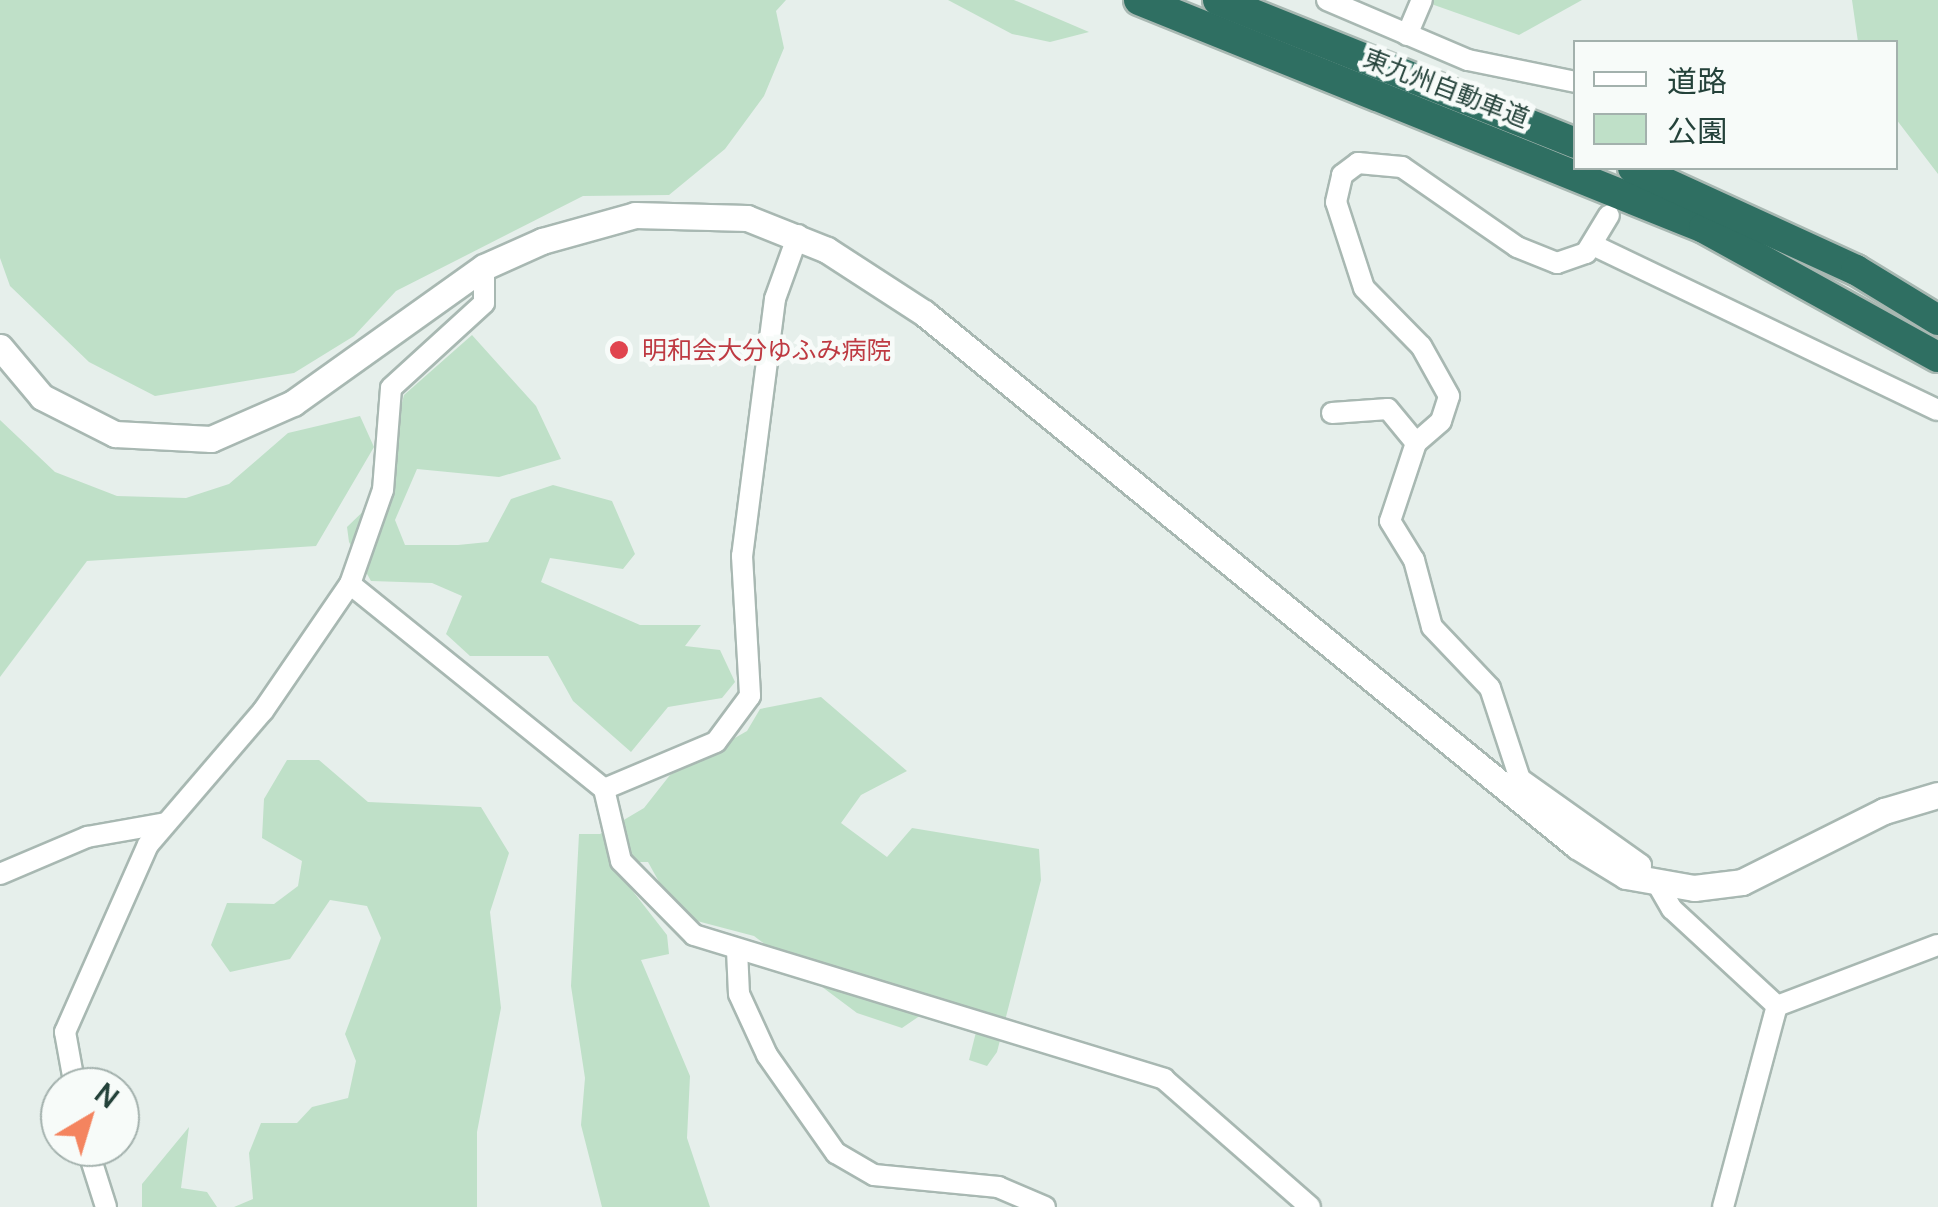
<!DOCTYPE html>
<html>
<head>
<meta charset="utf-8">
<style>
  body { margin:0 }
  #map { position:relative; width:1938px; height:1207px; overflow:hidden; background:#e6efeb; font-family:Manrope,"Noto Sans JP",sans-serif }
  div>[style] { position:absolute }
  .green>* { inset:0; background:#bfe0c8 }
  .roads { filter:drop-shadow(2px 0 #a8b8b2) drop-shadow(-2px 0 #a8b8b2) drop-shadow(0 2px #a8b8b2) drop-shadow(0 -2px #a8b8b2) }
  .minor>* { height:20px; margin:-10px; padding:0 10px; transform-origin:10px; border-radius:10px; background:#fff }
  .tertiary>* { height:25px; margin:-12.5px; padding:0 12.5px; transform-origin:12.5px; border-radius:12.5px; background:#fff }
  .motorway>* { height:30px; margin:-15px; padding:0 15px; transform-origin:15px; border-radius:15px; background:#2f6f62 }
  .dots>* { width:28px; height:28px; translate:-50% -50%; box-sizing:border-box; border:5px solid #f7fbf9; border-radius:50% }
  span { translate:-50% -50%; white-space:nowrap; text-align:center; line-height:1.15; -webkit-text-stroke:9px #f7fbf9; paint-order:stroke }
  .street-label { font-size:25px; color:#24423a }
  .health-label { font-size:25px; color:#be3a42 }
  .left { translate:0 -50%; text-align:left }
  .legend { position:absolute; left:1573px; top:40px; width:325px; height:130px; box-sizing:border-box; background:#f7fbf9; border:2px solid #a3b1ad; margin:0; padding:12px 18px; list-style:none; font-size:30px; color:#24423a }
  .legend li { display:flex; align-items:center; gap:20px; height:50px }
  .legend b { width:50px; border:2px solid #a3b1ad }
  .north { position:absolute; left:40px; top:1067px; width:100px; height:100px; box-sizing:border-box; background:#f7fbf9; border:2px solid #a3b1ad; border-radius:50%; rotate:38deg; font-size:28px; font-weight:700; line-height:40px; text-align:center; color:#24423a }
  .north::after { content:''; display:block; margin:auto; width:35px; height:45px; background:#f4845f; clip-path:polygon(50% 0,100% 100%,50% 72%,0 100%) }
</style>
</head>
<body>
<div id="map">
  <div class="green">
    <i style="clip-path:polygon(0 0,786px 0,776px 11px,784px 48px,764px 96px,725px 149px,669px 195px,583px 196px,396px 291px,354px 336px,294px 373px,155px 396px,89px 362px,10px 286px,0 258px)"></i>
    <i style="clip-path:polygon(948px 0,1014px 0,1089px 32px,1050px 42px,1012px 34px)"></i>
    <i style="clip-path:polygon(1420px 0,1582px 0,1519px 35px)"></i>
    <i style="clip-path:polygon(1852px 0,1938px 0,1938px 174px,1896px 119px,1896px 42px,1858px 42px)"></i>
    <i style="clip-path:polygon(472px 335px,536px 406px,561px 459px,499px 477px,417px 469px,395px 520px,405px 545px,458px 545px,488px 542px,511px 499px,553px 485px,612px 501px,635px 554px,623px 569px,550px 558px,541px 582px,640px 625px,701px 625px,685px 646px,720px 650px,735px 682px,722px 698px,668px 707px,631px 752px,573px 701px,548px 656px,470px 656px,446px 634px,462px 596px,432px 583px,371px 581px,349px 542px,347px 527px,377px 498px,404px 395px)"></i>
    <i style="clip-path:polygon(360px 416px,374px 447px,316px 546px,87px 561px,0 677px,0 420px,55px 472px,117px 496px,186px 498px,229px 484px,288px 433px)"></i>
    <i style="clip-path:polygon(821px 697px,907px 771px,861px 795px,841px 823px,887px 857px,912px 828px,1039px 849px,1041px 880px,997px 1052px,987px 1066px,969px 1060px,976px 1032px,921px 1015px,902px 1028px,857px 1013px,754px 936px,678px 916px,648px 862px,610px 862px,667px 935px,669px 954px,641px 960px,690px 1076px,687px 1138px,710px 1207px,602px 1207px,581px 1125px,585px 1078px,571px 986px,579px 834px,600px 834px,644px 808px,670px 775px,747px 731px,760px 709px)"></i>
    <i style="clip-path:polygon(287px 760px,319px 760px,368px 802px,481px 807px,509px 853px,490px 912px,501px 1008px,477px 1132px,477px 1207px,234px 1207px,253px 1199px,249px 1153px,261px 1123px,297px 1123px,312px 1107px,348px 1098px,356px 1061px,345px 1034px,381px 938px,367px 906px,330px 900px,290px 959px,230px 972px,211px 945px,227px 903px,274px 904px,298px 886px,302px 861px,262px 838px,264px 799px)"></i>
    <i style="clip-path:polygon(189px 1127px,181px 1188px,207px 1192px,217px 1207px,142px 1207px,142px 1184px)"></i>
  </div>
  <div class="roads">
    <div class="minor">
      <i style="left:1327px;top:0;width:153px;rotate:23.1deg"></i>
      <i style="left:1468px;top:60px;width:110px;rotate:11.5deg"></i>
      <i style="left:1407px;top:35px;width:38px;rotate:-67deg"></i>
      <i style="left:798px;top:235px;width:68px;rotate:109.8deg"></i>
      <i style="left:775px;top:299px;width:259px;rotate:97.3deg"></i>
      <i style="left:742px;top:556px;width:140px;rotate:86.7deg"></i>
      <i style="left:750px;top:696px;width:57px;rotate:126.5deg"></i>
      <i style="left:716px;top:742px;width:121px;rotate:157.2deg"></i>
      <i style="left:604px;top:789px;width:74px;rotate:76.7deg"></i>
      <i style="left:621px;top:861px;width:104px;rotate:45.4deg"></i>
      <i style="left:694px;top:935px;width:492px;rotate:17deg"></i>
      <i style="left:1164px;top:1079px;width:194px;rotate:41.2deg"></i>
      <i style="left:1593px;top:245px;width:382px;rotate:25.6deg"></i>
      <i style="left:1332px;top:413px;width:56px;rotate:-4.1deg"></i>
      <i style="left:1388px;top:409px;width:44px;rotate:50.5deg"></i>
      <i style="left:1416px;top:443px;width:82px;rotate:108.4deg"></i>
      <i style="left:1390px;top:521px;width:46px;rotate:58.4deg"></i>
      <i style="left:1414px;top:560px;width:69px;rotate:75deg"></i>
      <i style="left:1432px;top:627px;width:84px;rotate:46.4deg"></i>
      <i style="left:1490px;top:688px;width:96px;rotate:71.8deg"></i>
      <i style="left:1520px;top:779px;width:148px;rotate:35.4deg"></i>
      <i style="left:1641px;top:865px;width:15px;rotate:94deg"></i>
      <i style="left:1416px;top:443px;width:33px;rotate:-41deg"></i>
      <i style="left:1441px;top:421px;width:26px;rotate:-72deg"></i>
      <i style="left:1449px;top:396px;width:57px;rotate:-119.2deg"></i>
      <i style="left:1421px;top:346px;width:81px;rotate:-134.5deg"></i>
      <i style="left:1364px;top:288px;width:90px;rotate:-108deg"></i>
      <i style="left:1336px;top:202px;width:28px;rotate:-77deg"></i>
      <i style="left:1342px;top:175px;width:20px;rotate:-37deg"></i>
      <i style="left:1358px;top:163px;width:44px;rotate:5.2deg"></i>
      <i style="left:1402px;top:167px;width:140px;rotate:34.8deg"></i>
      <i style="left:1517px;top:247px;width:43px;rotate:21.8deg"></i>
      <i style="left:1557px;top:263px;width:31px;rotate:-19deg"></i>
      <i style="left:1586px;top:253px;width:44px;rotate:-58.8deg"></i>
      <i style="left:350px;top:584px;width:100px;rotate:-70.7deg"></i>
      <i style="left:383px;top:490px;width:102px;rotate:-85.5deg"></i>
      <i style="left:391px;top:388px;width:126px;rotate:-42.4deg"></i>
      <i style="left:484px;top:303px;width:36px;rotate:-90deg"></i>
      <i style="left:0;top:874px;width:95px;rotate:-23deg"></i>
      <i style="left:87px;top:837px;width:80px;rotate:-10deg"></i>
      <i style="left:1658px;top:885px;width:28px;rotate:60deg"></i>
      <i style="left:1672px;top:909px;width:143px;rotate:42.7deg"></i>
      <i style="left:1777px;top:1006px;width:172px;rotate:-20.8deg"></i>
      <i style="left:737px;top:950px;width:44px;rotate:87.4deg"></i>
      <i style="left:739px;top:994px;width:67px;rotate:65.3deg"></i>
      <i style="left:767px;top:1055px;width:120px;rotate:54.9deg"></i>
      <i style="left:836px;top:1153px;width:44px;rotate:30.1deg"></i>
      <i style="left:874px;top:1175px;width:125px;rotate:5.5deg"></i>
      <i style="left:998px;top:1187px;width:51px;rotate:23.1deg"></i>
      <i style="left:75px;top:1087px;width:56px;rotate:-100.3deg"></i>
      <i style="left:65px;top:1032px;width:205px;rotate:-66.1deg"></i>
      <i style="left:148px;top:845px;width:177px;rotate:-49.4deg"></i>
      <i style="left:263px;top:711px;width:154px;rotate:-55.6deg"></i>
      <i style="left:350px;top:584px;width:326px;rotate:38.9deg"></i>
      <i style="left:87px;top:1147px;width:63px;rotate:72.4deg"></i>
      <i style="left:1723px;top:1207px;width:208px;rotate:-75deg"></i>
    </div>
    <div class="tertiary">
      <i style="left:0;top:347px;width:65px;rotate:50deg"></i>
      <i style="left:42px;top:397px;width:82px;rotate:26.9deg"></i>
      <i style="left:115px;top:434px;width:96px;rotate:3deg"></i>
      <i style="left:211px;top:439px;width:90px;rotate:-23.7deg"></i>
      <i style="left:293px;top:403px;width:234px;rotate:-35.5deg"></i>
      <i style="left:484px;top:267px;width:64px;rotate:-24.1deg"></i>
      <i style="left:542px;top:241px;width:97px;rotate:-15.6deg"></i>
      <i style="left:635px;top:215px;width:112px;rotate:1.5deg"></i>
      <i style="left:747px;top:218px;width:86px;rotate:21.8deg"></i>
      <i style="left:827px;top:250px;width:116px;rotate:33deg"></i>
      <i style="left:924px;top:313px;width:843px;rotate:39.22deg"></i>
      <i style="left:1577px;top:846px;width:57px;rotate:31.5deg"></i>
      <i style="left:1626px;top:876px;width:69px;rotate:10deg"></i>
      <i style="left:1694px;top:888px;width:48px;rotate:-7.1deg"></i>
      <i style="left:1742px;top:882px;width:159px;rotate:-26.6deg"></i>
      <i style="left:1884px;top:811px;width:56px;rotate:-16.5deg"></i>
    </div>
    <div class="motorway">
      <i style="left:1139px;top:0;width:609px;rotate:21.98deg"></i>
      <i style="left:1704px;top:228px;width:267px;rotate:28.9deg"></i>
      <i style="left:1218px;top:0;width:386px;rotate:21.8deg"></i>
      <i style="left:1633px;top:168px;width:245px;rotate:24.6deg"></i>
      <i style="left:1856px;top:270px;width:96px;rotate:31.4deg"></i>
    </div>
  </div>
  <div class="dots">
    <i style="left:619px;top:350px;background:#e0444e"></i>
  </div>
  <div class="street-label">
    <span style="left:1446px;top:88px;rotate:21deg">東九州自動車道</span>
  </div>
  <div class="health-label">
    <span class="left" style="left:642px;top:350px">明和会大分ゆふみ病院</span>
  </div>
  <ul class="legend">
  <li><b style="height:12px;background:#fff"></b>道路</li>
  <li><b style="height:28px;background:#bfe0c8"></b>公園</li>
  </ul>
  <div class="north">N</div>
</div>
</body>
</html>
